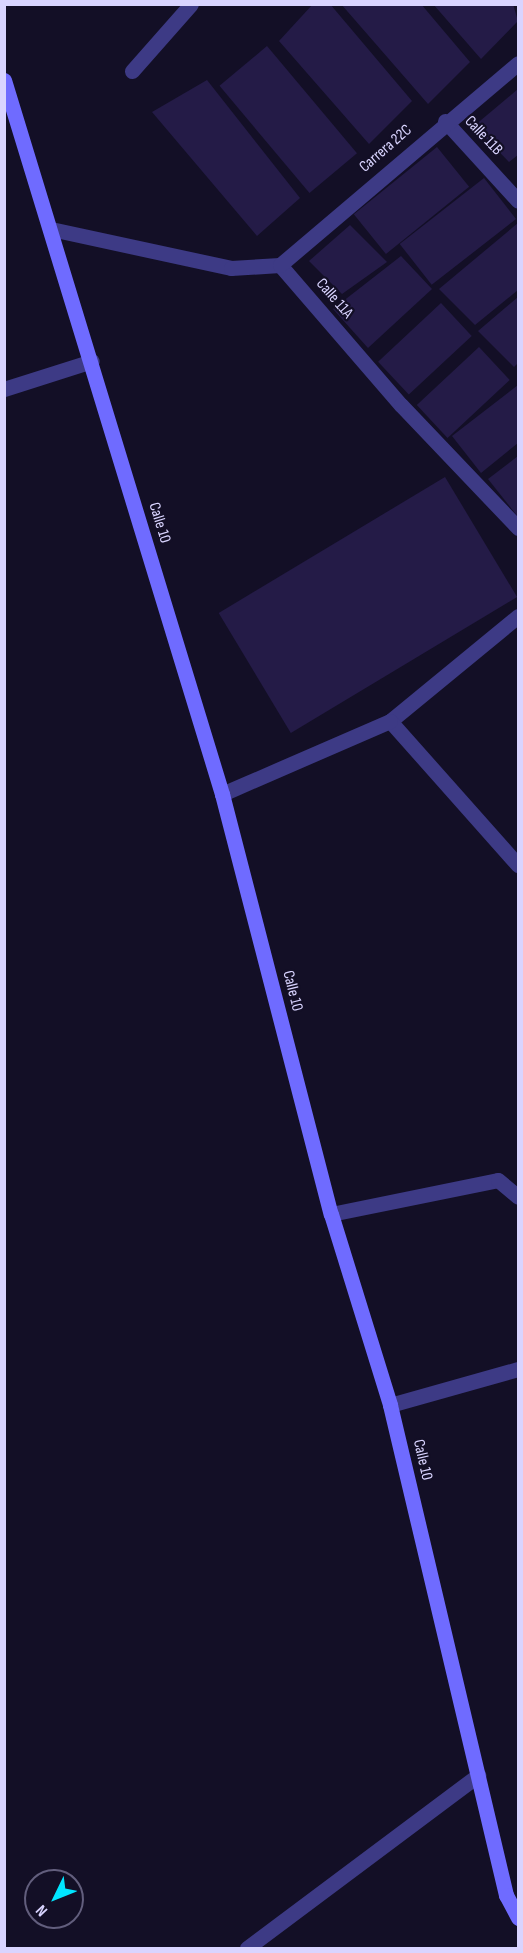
<!DOCTYPE html>
<html>
<head>
<meta charset="utf-8">
<style>
  body { margin:0 }
  #map { position:relative; width:523px; height:1953px; overflow:hidden; background:#130f26; font-family:"Sofia Sans Condensed",sans-serif }
  div>[style] { position:absolute }
  .building>* { inset:0; background:#241b47; transform-origin:0 0 }
  .minor>* { height:15px; margin:-7.5px; padding:0 7.5px; transform-origin:7.5px; border-radius:7.5px; background:#3d3a85 }
  .secondary>* { height:15px; margin:-7.5px; padding:0 7.5px; transform-origin:7.5px; border-radius:7.5px; background:#6f6bff }
  span { translate:-50% -50%; white-space:nowrap; text-align:center; line-height:1.15; -webkit-text-stroke:4.5px #130f26; paint-order:stroke }
  .street-label { font-size:16px; color:#d9d4ff }
  .frame { position:absolute; inset:0; border:6px solid #d9d4ff; pointer-events:none }
  .north { position:absolute; left:24px; top:1869px; width:60px; height:60px; box-sizing:border-box; background:#130f26; border:2px solid #625e7d; border-radius:50%; rotate:227deg; font-size:16px; font-weight:700; line-height:24px; text-align:center; color:#d9d4ff }
  .north::after { content:''; display:block; margin:auto; width:21px; height:27px; background:#00e5ff; clip-path:polygon(50% 0,100% 100%,50% 72%,0 100%) }
</style>
</head>
<body>
<div id="map">
  <div class="building">
    <i style="clip-path:polygon(313px 4px,330px 4px,412px 101px,369px 144px,279px 41px)"></i>
    <i style="clip-path:polygon(341px 4px,421px 4px,470px 62px,428px 104px)"></i>
    <i style="clip-path:polygon(433px 4px,513px 4px,518px 21px,481px 59px)"></i>
    <i style="left:267px;top:46px;width:140px;height:62px;rotate:50deg"></i>
    <i style="clip-path:polygon(207px 80px,300px 198px,257px 236px,152px 112px)"></i>
    <i style="clip-path:polygon(518px 89px,518px 155px,509px 162px,474px 126px)"></i>
    <i style="left:437px;top:147px;width:51px;height:107px;rotate:51deg"></i>
    <i style="left:484px;top:178px;width:52px;height:107px;rotate:52deg"></i>
    <i style="clip-path:polygon(518px 223px,518px 290px,475px 325px,439px 289px)"></i>
    <i style="clip-path:polygon(350px 225px,387px 262px,342px 294px,309px 261px)"></i>
    <i style="clip-path:polygon(401px 256px,432px 289px,368px 348px,333px 309px)"></i>
    <i style="clip-path:polygon(518px 297px,518px 363px,514px 367px,478px 331px)"></i>
    <i style="left:441px;top:303px;width:45px;height:86px;rotate:47deg"></i>
    <i style="left:479px;top:347px;width:45px;height:85px;rotate:47deg"></i>
    <i style="clip-path:polygon(518px 385px,518px 443px,481px 473px,452px 436px)"></i>
    <i style="clip-path:polygon(518px 456px,518px 517px,488px 479px)"></i>
    <i style="left:445px;top:477px;width:140px;height:264px;rotate:59deg"></i>
  </div>
  <div class="minor">
    <i style="left:132px;top:71px;width:89px;rotate:-48.6deg"></i>
    <i style="left:445px;top:121px;width:108px;rotate:47.6deg"></i>
    <i style="left:51px;top:229px;width:184px;rotate:12.2deg"></i>
    <i style="left:231px;top:268px;width:49px;rotate:-3.5deg"></i>
    <i style="left:280px;top:265px;width:185px;rotate:49.2deg"></i>
    <i style="left:401px;top:405px;width:170px;rotate:46.4deg"></i>
    <i style="left:280px;top:265px;width:312px;rotate:-40.3deg"></i>
    <i style="left:4px;top:389px;width:92px;rotate:-17.7deg"></i>
    <i style="left:518px;top:616px;width:166px;rotate:140.6deg"></i>
    <i style="left:390px;top:721px;width:193px;rotate:48.4deg"></i>
    <i style="left:222px;top:794px;width:183px;rotate:-23.5deg"></i>
    <i style="left:331px;top:1214px;width:170px;rotate:-11.5deg"></i>
    <i style="left:498px;top:1180px;width:26px;rotate:40deg"></i>
    <i style="left:390px;top:1405px;width:133px;rotate:-15.7deg"></i>
    <i style="left:247px;top:1948px;width:289px;rotate:-36.8deg"></i>
  </div>
  <div class="secondary">
    <i style="left:4px;top:80px;width:747px;rotate:73.02deg"></i>
    <i style="left:222px;top:794px;width:434px;rotate:75.5deg"></i>
    <i style="left:331px;top:1214px;width:200px;rotate:72.8deg"></i>
    <i style="left:390px;top:1405px;width:504px;rotate:76.68deg"></i>
    <i style="left:506px;top:1895px;width:26px;rotate:62deg"></i>
  </div>
  <div class="street-label">
    <span style="left:483px;top:136px;rotate:47deg">Calle 11B</span>
    <span style="left:386px;top:149px;rotate:-41deg">Carrera 22C</span>
    <span style="left:334px;top:299px;rotate:49deg">Calle 11A</span>
    <span style="left:159px;top:523px;rotate:73deg">Calle 10</span>
    <span style="left:292px;top:991px;rotate:76deg">Calle 10</span>
    <span style="left:422px;top:1460px;rotate:77deg">Calle 10</span>
  </div>
  <div class="frame"></div>
  <div class="north">N</div>
</div>
</body>
</html>
